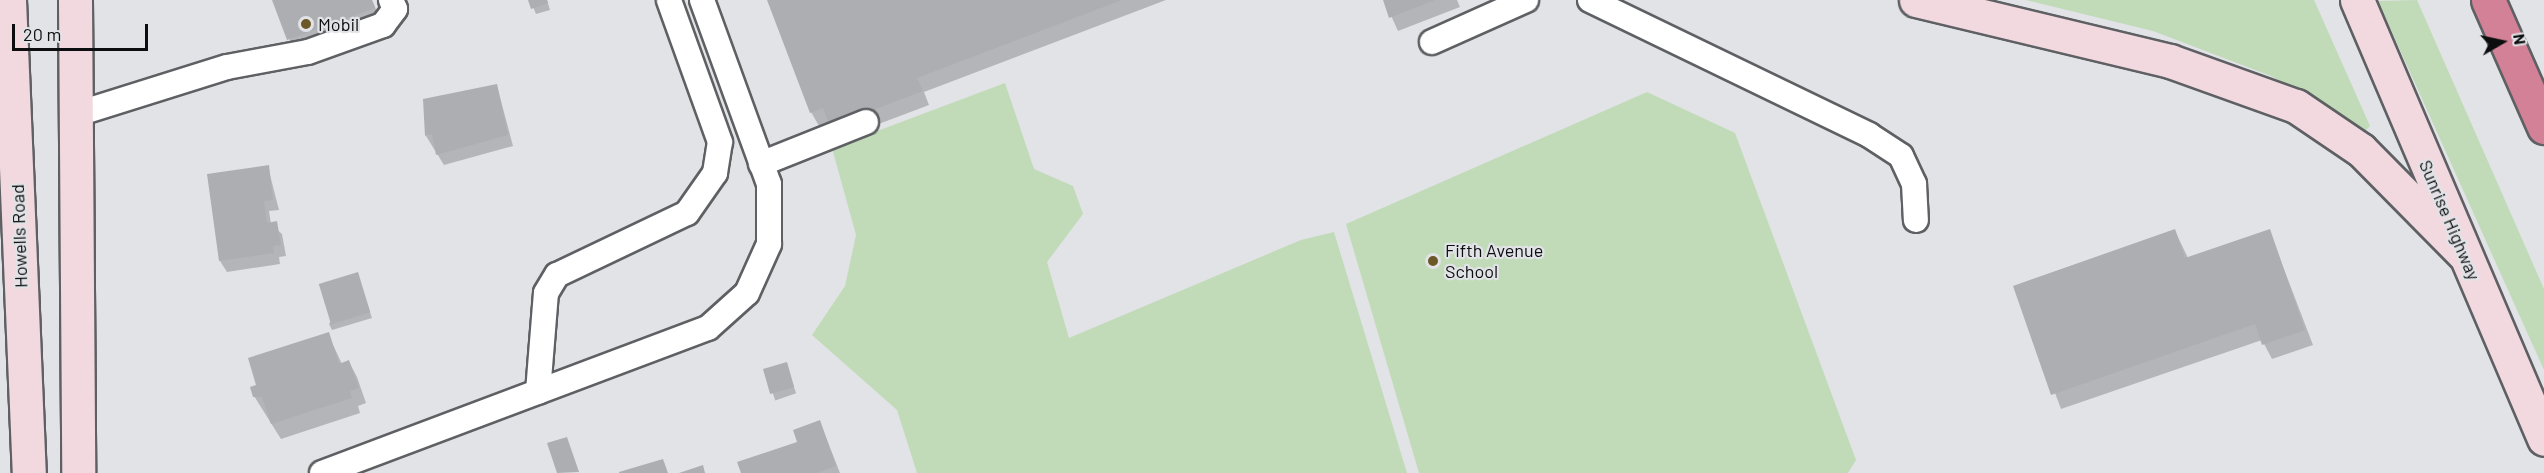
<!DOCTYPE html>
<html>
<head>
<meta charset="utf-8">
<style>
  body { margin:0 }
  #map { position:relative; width:2544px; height:473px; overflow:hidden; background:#e1e3e7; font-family:Barlow,sans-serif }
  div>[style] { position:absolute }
  .green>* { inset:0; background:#c1dbb8 }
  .shadow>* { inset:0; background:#0003; transform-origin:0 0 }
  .building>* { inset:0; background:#acaeb2; transform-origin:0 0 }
  .roads { filter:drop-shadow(2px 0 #5e6063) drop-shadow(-2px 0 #5e6063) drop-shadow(0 2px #5e6063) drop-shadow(0 -2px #5e6063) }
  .lane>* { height:24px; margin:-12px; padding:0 12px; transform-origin:12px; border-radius:12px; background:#fff }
  .secondary>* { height:33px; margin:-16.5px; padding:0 16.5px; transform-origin:16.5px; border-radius:16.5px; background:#f2d9e0 }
  .highway>* { height:33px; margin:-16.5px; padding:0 16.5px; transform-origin:16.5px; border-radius:16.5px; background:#d38196 }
  .dots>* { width:16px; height:16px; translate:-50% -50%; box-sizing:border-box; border:3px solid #e1e3e7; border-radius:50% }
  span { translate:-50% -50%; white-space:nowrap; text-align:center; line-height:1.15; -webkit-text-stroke:4.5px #e1e3e7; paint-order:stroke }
  .poi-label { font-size:18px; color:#0c0d0e }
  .left { translate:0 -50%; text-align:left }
  .street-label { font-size:18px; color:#0c0d0e }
  .north { position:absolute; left:2472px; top:12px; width:60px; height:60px; -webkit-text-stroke:4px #e1e3e7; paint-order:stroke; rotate:81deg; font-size:16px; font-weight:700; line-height:24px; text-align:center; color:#0c0d0e }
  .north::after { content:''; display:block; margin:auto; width:21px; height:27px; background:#0c0d0e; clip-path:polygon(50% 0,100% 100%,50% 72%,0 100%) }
  .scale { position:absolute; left:12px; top:24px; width:136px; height:27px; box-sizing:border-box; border:3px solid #0c0d0e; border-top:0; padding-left:8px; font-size:18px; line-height:21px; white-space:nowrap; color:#0c0d0e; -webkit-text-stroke:4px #e1e3e7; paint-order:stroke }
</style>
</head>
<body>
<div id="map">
  <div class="green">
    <i style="clip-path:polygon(2026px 0,2314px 0,2370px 126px,2364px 132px,2271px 76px,2153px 31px)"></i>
    <i style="clip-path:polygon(2417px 0,2544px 289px,2544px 370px,2378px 1px)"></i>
    <i style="clip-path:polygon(1005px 83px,1034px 169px,1073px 186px,1083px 214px,1047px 262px,1069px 338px,1301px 240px,1334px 232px,1407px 473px,917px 473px,897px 410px,812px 335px,845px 286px,856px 235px,832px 148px)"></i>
    <i style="clip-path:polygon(1647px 92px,1735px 133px,1856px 460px,1848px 473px,1419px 473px,1346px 224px)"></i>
  </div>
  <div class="shadow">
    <i style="clip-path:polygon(274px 0,372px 0,378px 14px,292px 46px)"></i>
    <i style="clip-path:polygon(530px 0,547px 0,550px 10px,536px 14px)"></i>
    <i style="clip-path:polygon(769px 0,1166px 0,924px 92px,929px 105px,839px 139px,830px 122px,819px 126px,811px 112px)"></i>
    <i style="clip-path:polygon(1384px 0,1457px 0,1460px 7px,1398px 31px)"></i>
    <i style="clip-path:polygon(497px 86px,513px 146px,444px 165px,426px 136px)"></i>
    <i style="clip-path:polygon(268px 167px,279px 210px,269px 211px,271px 224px,282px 234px,286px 256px,279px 257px,280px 264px,227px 272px,220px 261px)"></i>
    <i style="clip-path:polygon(2269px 230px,2313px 345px,2272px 359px,2262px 340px,2061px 409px,2015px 286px,2175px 231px,2188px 258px)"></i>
    <i style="clip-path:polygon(357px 273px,372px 318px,332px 330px,329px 324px)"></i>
    <i style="clip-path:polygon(328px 334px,342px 364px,349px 362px,357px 377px,366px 403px,358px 406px,360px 413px,281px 439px,254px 396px,258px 386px)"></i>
    <i style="left:786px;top:364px;width:31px;height:22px;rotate:71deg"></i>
    <i style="clip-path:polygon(820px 422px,840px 473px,742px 473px,799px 442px)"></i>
  </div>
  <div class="building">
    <i style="clip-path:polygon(272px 0,372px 0,375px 8px,287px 40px)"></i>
    <i style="clip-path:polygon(528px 0,547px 0,548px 3px,531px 9px)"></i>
    <i style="clip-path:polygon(767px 0,1122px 0,917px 78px,923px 91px,830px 126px,823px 108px,810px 113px)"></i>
    <i style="clip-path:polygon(1383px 0,1435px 0,1389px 18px)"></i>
    <i style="clip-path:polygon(497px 84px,508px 135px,436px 155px,432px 134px,425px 136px,423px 99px)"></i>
    <i style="clip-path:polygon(269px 165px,273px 200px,264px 201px,267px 223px,277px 221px,281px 245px,273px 246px,274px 253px,219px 261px,207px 174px)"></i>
    <i style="clip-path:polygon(2175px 229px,2185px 258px,2270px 229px,2305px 330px,2262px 345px,2255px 324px,2051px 395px,2013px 286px)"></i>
    <i style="left:358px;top:272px;width:42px;height:41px;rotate:73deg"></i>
    <i style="clip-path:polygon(329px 332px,339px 364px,349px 360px,359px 388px,350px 391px,352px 398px,271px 424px,262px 397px,253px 397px,250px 387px,256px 385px,248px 358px)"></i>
    <i style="left:787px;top:362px;width:26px;height:25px;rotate:74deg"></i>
    <i style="clip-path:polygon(820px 420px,836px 466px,816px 473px,741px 473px,737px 462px,797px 442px,793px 430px)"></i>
    <i style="clip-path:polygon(567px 437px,579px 472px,557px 473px,547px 443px)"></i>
    <i style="clip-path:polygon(663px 459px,668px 473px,619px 473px,619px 472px)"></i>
    <i style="clip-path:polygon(703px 465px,705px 473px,679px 473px)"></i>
  </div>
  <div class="roads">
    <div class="lane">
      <i style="left:1590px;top:0;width:310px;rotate:25.8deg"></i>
      <i style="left:1869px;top:135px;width:38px;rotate:33deg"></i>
      <i style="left:1901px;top:156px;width:31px;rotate:65deg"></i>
      <i style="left:1914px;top:184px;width:36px;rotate:87deg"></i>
      <i style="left:1432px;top:42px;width:103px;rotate:-24.1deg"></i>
      <i style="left:77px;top:114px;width:157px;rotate:-17.4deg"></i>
      <i style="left:227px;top:67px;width:82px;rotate:-10.5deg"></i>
      <i style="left:308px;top:52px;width:80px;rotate:-19.8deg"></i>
      <i style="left:383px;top:25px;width:20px;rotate:-53deg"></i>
      <i style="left:395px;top:9px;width:10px;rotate:-114deg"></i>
      <i style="left:761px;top:164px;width:113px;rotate:-21.8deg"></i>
      <i style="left:538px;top:392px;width:99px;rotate:-85.4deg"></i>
      <i style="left:546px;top:293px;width:21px;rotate:-59deg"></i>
      <i style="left:557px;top:275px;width:144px;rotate:-25.5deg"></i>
      <i style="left:687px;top:213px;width:49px;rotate:-55deg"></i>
      <i style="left:715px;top:173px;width:31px;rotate:-81deg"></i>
      <i style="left:720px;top:142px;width:151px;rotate:-109.8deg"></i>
      <i style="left:322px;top:473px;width:412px;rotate:-20.6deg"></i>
      <i style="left:708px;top:328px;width:52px;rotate:-41.9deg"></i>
      <i style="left:747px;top:293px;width:54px;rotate:-65.8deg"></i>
      <i style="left:769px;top:244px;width:60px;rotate:-90deg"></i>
      <i style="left:769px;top:184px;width:196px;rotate:-110deg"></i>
    </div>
    <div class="secondary">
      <i style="left:9px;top:0;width:473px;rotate:87.6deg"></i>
      <i style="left:75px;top:0;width:473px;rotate:89.6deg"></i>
      <i style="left:1916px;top:0;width:261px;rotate:13.5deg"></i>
      <i style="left:2170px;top:61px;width:134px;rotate:19.7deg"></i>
      <i style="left:2296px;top:106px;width:78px;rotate:34.1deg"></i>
      <i style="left:2361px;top:150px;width:146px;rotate:45.3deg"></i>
      <i style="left:2357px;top:0;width:477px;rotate:66.9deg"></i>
    </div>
    <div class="highway">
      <i style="left:2488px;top:0;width:139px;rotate:66.2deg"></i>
    </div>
  </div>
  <div class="dots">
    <i style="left:306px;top:24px;background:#6c5827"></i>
    <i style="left:1433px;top:261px;background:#6c5827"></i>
  </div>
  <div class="poi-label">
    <span class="left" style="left:318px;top:24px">Mobil</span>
    <span class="left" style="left:1445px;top:261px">Fifth Avenue<br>School</span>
  </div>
  <div class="street-label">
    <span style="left:2450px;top:220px;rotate:67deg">Sunrise Highway</span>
    <span style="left:19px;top:236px;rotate:-92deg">Howells Road</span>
  </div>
  <div class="north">N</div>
  <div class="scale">20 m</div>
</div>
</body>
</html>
